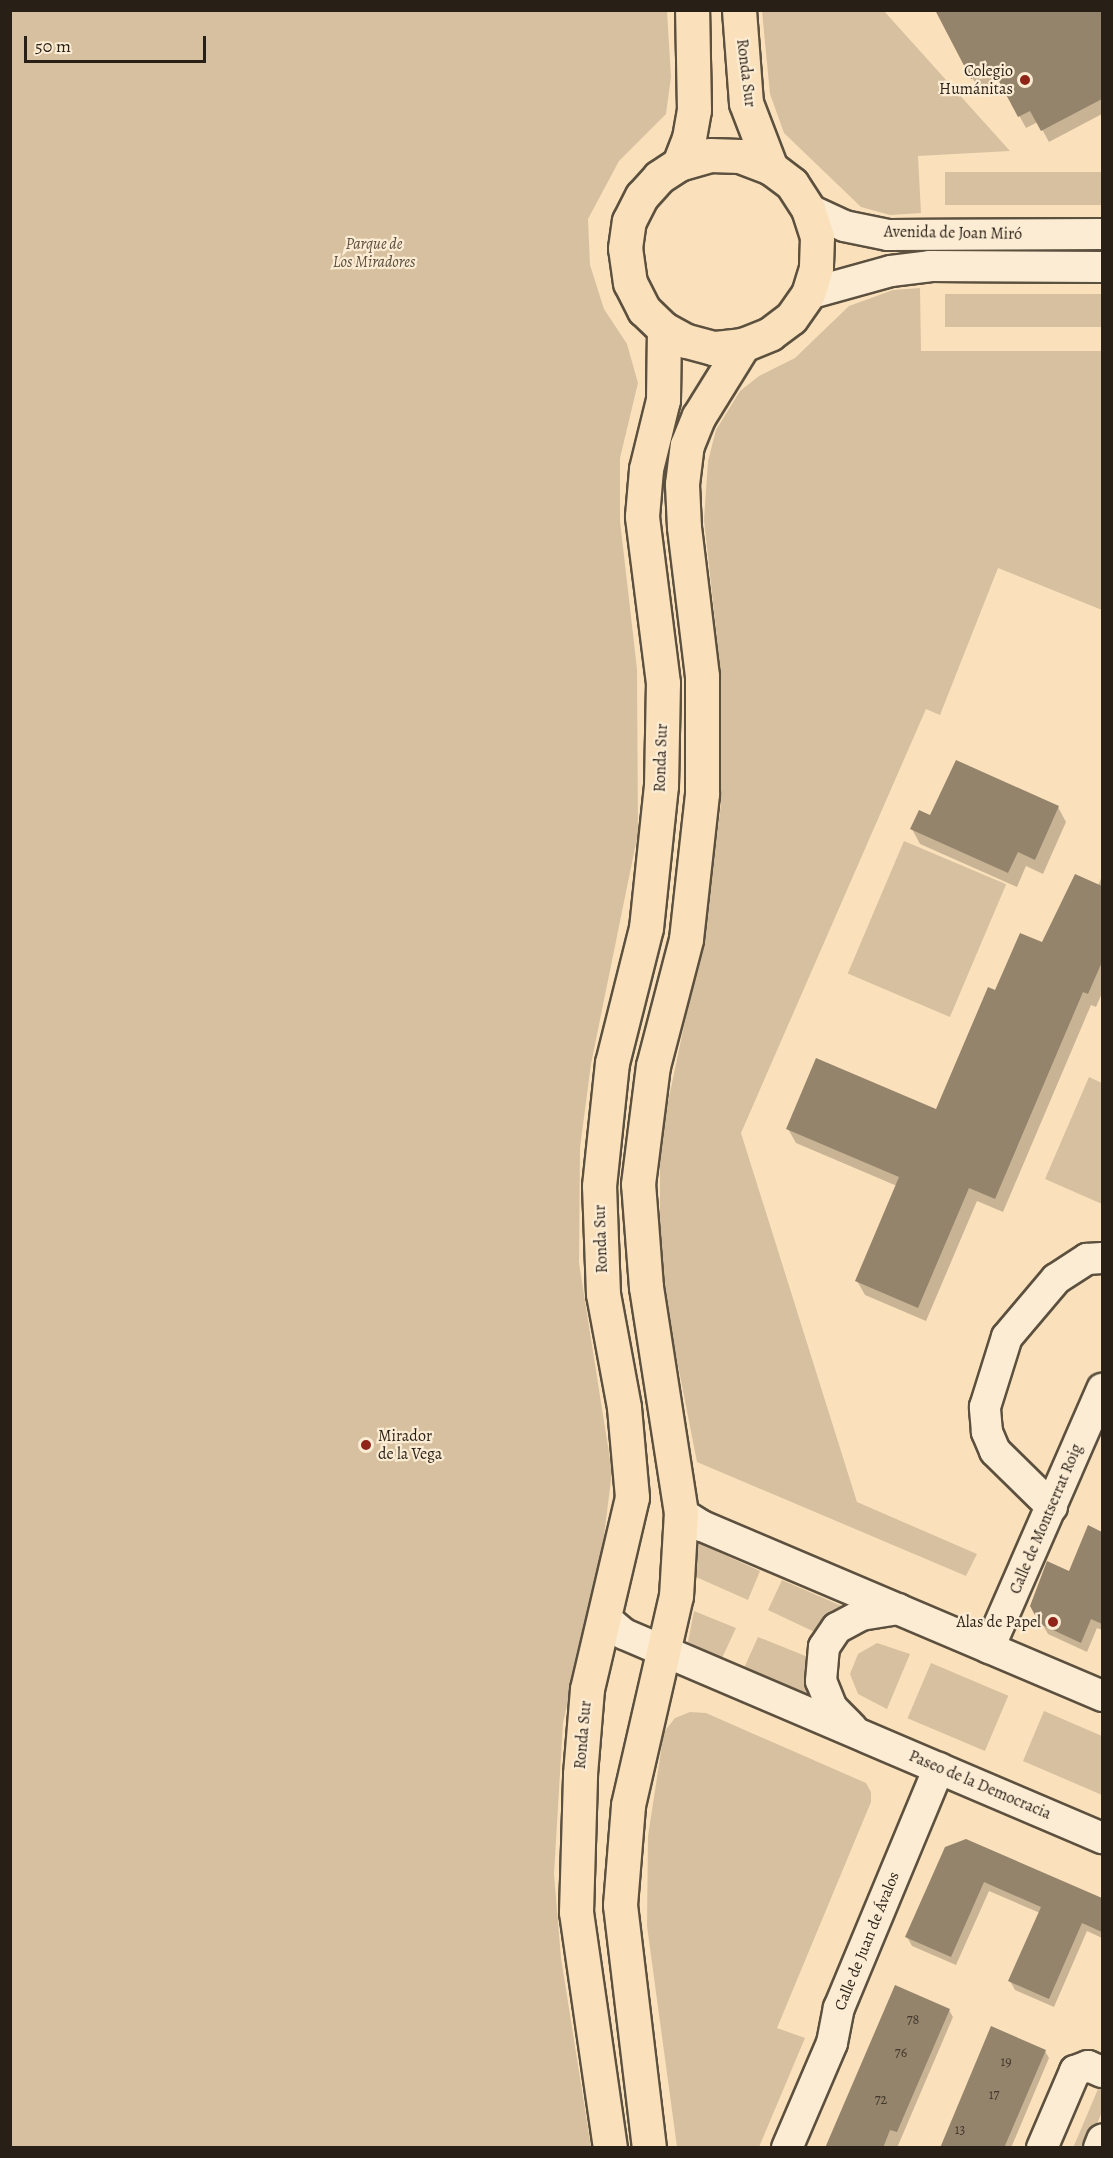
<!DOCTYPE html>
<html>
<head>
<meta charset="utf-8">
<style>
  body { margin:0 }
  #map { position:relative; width:1113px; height:2158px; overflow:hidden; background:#fae1bb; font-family:Alegreya,serif }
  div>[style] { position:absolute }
  .green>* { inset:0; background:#d6c09f; transform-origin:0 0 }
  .shadow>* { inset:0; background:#0003 }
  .building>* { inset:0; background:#95846c }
  .roads { filter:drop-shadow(2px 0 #5c503f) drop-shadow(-2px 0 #5c503f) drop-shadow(0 2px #5c503f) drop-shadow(0 -2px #5c503f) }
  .minor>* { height:30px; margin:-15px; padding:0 15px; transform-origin:15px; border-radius:15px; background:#fcecd3 }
  .major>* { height:33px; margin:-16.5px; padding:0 16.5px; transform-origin:16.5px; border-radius:16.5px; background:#fae1bb }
  .dots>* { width:16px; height:16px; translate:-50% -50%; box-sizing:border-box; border:3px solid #fcecd3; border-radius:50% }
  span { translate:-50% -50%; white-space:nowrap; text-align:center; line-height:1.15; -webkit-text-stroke:4.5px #fcecd3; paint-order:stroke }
  .number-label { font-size:14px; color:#43382c }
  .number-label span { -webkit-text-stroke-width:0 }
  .poi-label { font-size:16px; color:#281f16 }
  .right { translate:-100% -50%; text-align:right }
  .left { translate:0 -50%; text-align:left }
  .street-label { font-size:16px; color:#281f16 }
  .park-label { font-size:16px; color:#5c4f3f; font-style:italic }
  .frame { position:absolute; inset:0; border:12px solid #281f16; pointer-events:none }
  .scale { position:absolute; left:24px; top:36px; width:182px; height:27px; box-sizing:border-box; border:3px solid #281f16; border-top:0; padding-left:8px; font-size:18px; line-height:21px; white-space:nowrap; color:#281f16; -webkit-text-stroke:4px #fcecd3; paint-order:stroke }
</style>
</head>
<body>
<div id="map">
  <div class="green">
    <i style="clip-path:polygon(10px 11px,667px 11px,671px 77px,666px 114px,619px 161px,588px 219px,590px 265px,604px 309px,627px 344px,638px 383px,620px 458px,620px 521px,637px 669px,638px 833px,591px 1064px,580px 1148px,579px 1263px,612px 1472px,603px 1544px,563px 1723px,554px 1874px,561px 1958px,591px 2147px,11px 2147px)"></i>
    <i style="clip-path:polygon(762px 11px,884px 11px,1010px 151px,918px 156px,921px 213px,890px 215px,861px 207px,784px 133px,770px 94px)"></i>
    <i style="left:1102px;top:172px;width:33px;height:157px;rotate:90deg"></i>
    <i style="clip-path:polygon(920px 288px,921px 351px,1102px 351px,1102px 610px,998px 568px,940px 715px,926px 709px,741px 1133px,857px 1502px,977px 1554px,966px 1576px,697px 1462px,660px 1274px,660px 1140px,705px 926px,721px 804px,719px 657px,704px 520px,708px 461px,716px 430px,740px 391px,759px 376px,795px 358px,849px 306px,893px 290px)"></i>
    <i style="left:945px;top:294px;width:157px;height:33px"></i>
    <i style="left:904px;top:841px;width:111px;height:144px;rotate:23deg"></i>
    <i style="clip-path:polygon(1089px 1077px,1102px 1083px,1102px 1204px,1045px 1179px)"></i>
    <i style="clip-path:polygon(698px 1543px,760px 1571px,748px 1600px,696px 1577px)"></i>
    <i style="clip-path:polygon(782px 1580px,851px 1610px,821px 1635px,768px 1610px)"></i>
    <i style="clip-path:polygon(694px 1611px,736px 1628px,722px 1658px,688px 1642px)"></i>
    <i style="clip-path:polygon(758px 1637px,813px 1659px,814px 1696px,744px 1668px)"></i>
    <i style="clip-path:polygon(877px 1643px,910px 1654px,887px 1709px,858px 1694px,850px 1674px,858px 1654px)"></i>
    <i style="left:931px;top:1663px;width:84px;height:60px;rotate:23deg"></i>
    <i style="clip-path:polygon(1044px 1711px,1102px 1736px,1102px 1795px,1023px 1761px)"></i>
    <i style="clip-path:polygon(690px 1712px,706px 1713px,866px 1783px,871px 1792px,871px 1802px,777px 2028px,805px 2038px,759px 2147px,677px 2147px,647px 1926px,648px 1836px,664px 1732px,675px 1718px)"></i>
    <i style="clip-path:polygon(1101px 2082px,1102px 2112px,1087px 2147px,1073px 2148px)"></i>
  </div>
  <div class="shadow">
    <i style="clip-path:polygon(936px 10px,1102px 10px,1102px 114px,1049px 142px,1038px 122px,1026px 128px,999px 79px,979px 90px)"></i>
    <i style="clip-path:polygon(1058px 807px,1066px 822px,1043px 874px,1026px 866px,1017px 887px,920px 844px,912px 829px)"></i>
    <i style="clip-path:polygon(1102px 876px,1102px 993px,1096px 1007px,1091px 1005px,1003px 1212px,977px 1201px,926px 1321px,865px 1295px,857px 1281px,897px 1186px,796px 1143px,788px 1129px,937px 1111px,996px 992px,1098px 886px)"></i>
    <i style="clip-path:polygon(1089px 1527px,1102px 1533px,1102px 1630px,1097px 1628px,1087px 1652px,1048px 1634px,1032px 1606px,1070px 1573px)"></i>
    <i style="clip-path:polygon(966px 1840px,1102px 1900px,1102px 1938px,1087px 1931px,1054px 2007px,1015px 1990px,1010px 1981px,1040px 1913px,989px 1891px,956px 1965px,912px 1946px,907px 1937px)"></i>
    <i style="clip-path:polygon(949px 2010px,953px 2017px,897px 2148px,827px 2148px)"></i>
    <i style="clip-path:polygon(1045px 2051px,1049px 2058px,1011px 2148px,941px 2148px)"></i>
  </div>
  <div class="building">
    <i style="clip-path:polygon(935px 10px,1102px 10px,1102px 99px,1041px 131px,1030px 111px,1018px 117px,992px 68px,971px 79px)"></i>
    <i style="clip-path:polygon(956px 760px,1059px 806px,1035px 860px,1018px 852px,1008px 873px,910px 829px,919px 810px,930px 815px)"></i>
    <i style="clip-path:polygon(1075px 874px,1102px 886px,1102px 962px,1088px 994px,1083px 992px,995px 1199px,969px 1188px,918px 1308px,855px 1281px,899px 1177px,786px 1129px,816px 1058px,936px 1109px,988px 987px,995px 990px,1020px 933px,1042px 942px)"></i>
    <i style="clip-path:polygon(1088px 1525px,1102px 1532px,1102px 1624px,1091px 1619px,1081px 1643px,1040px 1624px,1030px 1606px,1047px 1561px,1069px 1571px)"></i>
    <i style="clip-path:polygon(966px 1839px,1102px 1898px,1102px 1932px,1082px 1923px,1049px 1999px,1008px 1981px,1041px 1907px,984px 1882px,951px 1957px,905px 1937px,945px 1847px)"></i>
    <i style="clip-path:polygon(895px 1985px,950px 2009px,897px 2132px,890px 2130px,883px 2148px,825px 2148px)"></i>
    <i style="clip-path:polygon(991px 2026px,1046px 2050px,1004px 2148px,940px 2148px)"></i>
  </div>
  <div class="roads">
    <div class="minor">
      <i style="left:808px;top:209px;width:40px;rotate:25deg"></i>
      <i style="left:844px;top:226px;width:45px;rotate:11.6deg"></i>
      <i style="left:888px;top:235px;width:214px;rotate:-0.3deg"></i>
      <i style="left:808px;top:294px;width:86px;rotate:-15.5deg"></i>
      <i style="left:891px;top:271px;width:39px;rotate:-7deg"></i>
      <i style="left:930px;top:266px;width:172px;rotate:0.3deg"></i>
      <i style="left:1052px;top:1507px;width:80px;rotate:-135.5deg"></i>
      <i style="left:995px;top:1451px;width:21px;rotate:-113deg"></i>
      <i style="left:987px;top:1432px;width:25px;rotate:-95deg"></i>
      <i style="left:985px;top:1407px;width:73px;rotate:-72.6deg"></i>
      <i style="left:1007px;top:1337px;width:76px;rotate:-49.8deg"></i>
      <i style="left:1056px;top:1279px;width:37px;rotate:-33deg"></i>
      <i style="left:1087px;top:1259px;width:15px;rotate:-4deg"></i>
      <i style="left:681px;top:1513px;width:25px;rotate:32deg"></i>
      <i style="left:702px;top:1526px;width:435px;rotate:23deg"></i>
      <i style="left:606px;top:1619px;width:23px;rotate:40deg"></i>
      <i style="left:624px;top:1634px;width:520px;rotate:23.11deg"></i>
      <i style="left:989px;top:1648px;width:283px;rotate:-66.4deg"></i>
      <i style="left:852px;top:1728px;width:28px;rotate:-135deg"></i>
      <i style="left:832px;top:1708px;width:29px;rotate:-112deg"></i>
      <i style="left:821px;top:1681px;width:34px;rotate:-85deg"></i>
      <i style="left:824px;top:1647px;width:23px;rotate:-56deg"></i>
      <i style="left:837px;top:1628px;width:27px;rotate:-28deg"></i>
      <i style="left:861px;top:1615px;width:38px;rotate:-9deg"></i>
      <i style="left:787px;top:2148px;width:114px;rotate:-66.8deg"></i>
      <i style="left:832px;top:2043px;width:36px;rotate:-79deg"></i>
      <i style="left:839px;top:2008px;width:260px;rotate:-67.4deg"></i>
      <i style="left:1042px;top:2148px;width:84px;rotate:-66.8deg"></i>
      <i style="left:1075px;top:2071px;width:14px;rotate:-21deg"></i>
      <i style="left:1088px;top:2066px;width:15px;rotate:23deg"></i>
      <i style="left:1099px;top:2148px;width:9px;rotate:-69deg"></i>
    </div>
    <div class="major">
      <i style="left:739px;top:10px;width:93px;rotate:85.7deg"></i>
      <i style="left:746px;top:103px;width:70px;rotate:69deg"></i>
      <i style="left:679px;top:164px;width:32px;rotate:-16deg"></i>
      <i style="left:710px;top:155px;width:30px;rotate:2deg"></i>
      <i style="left:740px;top:156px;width:33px;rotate:21deg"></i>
      <i style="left:771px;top:168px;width:26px;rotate:37deg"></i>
      <i style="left:792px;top:184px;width:30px;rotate:57deg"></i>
      <i style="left:808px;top:209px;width:29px;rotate:72deg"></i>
      <i style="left:817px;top:237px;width:31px;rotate:92deg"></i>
      <i style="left:816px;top:268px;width:27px;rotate:107deg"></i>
      <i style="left:808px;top:294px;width:29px;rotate:125deg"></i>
      <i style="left:791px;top:318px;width:26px;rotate:143deg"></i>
      <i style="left:770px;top:334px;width:29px;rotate:158deg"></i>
      <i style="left:743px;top:345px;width:30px;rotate:174deg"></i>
      <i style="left:713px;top:348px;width:28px;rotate:-165deg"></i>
      <i style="left:686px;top:341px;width:25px;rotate:-151deg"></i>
      <i style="left:664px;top:329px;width:28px;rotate:-136deg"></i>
      <i style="left:644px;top:310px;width:30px;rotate:-117deg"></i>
      <i style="left:630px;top:283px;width:35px;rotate:-98deg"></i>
      <i style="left:625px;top:248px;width:27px;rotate:-82deg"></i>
      <i style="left:629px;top:221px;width:28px;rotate:-63deg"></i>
      <i style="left:642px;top:196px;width:25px;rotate:-48deg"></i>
      <i style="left:659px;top:177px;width:24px;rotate:-33deg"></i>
      <i style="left:679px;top:164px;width:28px;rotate:-69deg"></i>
      <i style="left:689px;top:138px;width:28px;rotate:-80deg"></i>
      <i style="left:694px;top:110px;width:100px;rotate:-91.1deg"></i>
      <i style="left:610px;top:2148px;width:238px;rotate:-98.2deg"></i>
      <i style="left:576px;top:1912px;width:138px;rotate:-88.3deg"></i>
      <i style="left:580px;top:1774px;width:85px;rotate:-85.3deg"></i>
      <i style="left:587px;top:1689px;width:197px;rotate:-76.8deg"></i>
      <i style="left:632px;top:1497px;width:90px;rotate:-95.1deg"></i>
      <i style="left:624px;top:1407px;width:115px;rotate:-100.5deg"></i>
      <i style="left:603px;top:1294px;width:108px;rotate:-92.1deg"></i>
      <i style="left:599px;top:1186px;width:124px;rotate:-84deg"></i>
      <i style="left:612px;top:1063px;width:139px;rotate:-75.9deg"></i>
      <i style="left:646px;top:928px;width:143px;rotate:-84deg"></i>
      <i style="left:661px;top:786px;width:103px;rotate:-88.9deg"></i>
      <i style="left:663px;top:683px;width:168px;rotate:-97.2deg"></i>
      <i style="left:642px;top:516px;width:47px;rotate:-85.1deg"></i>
      <i style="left:646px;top:469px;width:71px;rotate:-76.2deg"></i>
      <i style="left:663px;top:400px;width:71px;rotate:-89.2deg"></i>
      <i style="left:649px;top:2148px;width:245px;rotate:-96.8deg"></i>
      <i style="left:620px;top:1905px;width:100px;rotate:-85.4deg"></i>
      <i style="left:628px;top:1805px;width:214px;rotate:-77.1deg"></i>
      <i style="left:676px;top:1596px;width:83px;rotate:-86.6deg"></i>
      <i style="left:681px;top:1513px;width:229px;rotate:-98.8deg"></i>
      <i style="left:646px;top:1287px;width:103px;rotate:-94.4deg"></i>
      <i style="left:638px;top:1184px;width:119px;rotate:-82.8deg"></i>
      <i style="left:653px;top:1066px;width:131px;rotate:-75.4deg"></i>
      <i style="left:686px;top:939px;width:147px;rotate:-83.7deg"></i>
      <i style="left:702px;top:793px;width:117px;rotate:-90deg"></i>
      <i style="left:702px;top:676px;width:150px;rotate:-96.9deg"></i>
      <i style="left:684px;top:527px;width:43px;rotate:-92.7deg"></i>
      <i style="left:682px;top:484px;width:39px;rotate:-83deg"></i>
      <i style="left:687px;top:445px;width:31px;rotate:-68deg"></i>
      <i style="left:699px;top:416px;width:84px;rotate:-58.2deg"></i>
    </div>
  </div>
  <div class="dots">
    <i style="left:1025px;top:80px;background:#8f2418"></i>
    <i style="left:366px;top:1445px;background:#8f2418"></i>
    <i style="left:1053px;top:1622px;background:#8f2418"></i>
  </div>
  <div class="number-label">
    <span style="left:913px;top:2020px">78</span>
    <span style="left:901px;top:2053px">76</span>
    <span style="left:1006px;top:2062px">19</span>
    <span style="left:994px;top:2095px">17</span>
    <span style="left:881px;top:2100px">72</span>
    <span style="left:960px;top:2130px">13</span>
  </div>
  <div class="poi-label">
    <span class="right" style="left:1013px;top:80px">Colegio<br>Humánitas</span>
    <span class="left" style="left:378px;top:1445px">Mirador<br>de la Vega</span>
    <span class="right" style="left:1041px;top:1622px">Alas de Papel</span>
  </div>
  <div class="street-label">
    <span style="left:746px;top:73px;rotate:83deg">Ronda Sur</span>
    <span style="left:953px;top:233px;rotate:1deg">Avenida de Joan Miró</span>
    <span style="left:661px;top:758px;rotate:-88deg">Ronda Sur</span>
    <span style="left:601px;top:1239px;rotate:-92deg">Ronda Sur</span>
    <span style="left:1046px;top:1519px;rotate:-67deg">Calle de Montserrat Roig</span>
    <span style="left:583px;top:1735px;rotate:-85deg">Ronda Sur</span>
    <span style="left:980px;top:1785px;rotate:23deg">Paseo de la Democracia</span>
    <span style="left:867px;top:1941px;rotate:-68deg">Calle de Juan de Ávalos</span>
  </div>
  <div class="park-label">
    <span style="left:374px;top:253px">Parque de<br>Los Miradores</span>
  </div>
  <div class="frame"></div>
  <div class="scale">50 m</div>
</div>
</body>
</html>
